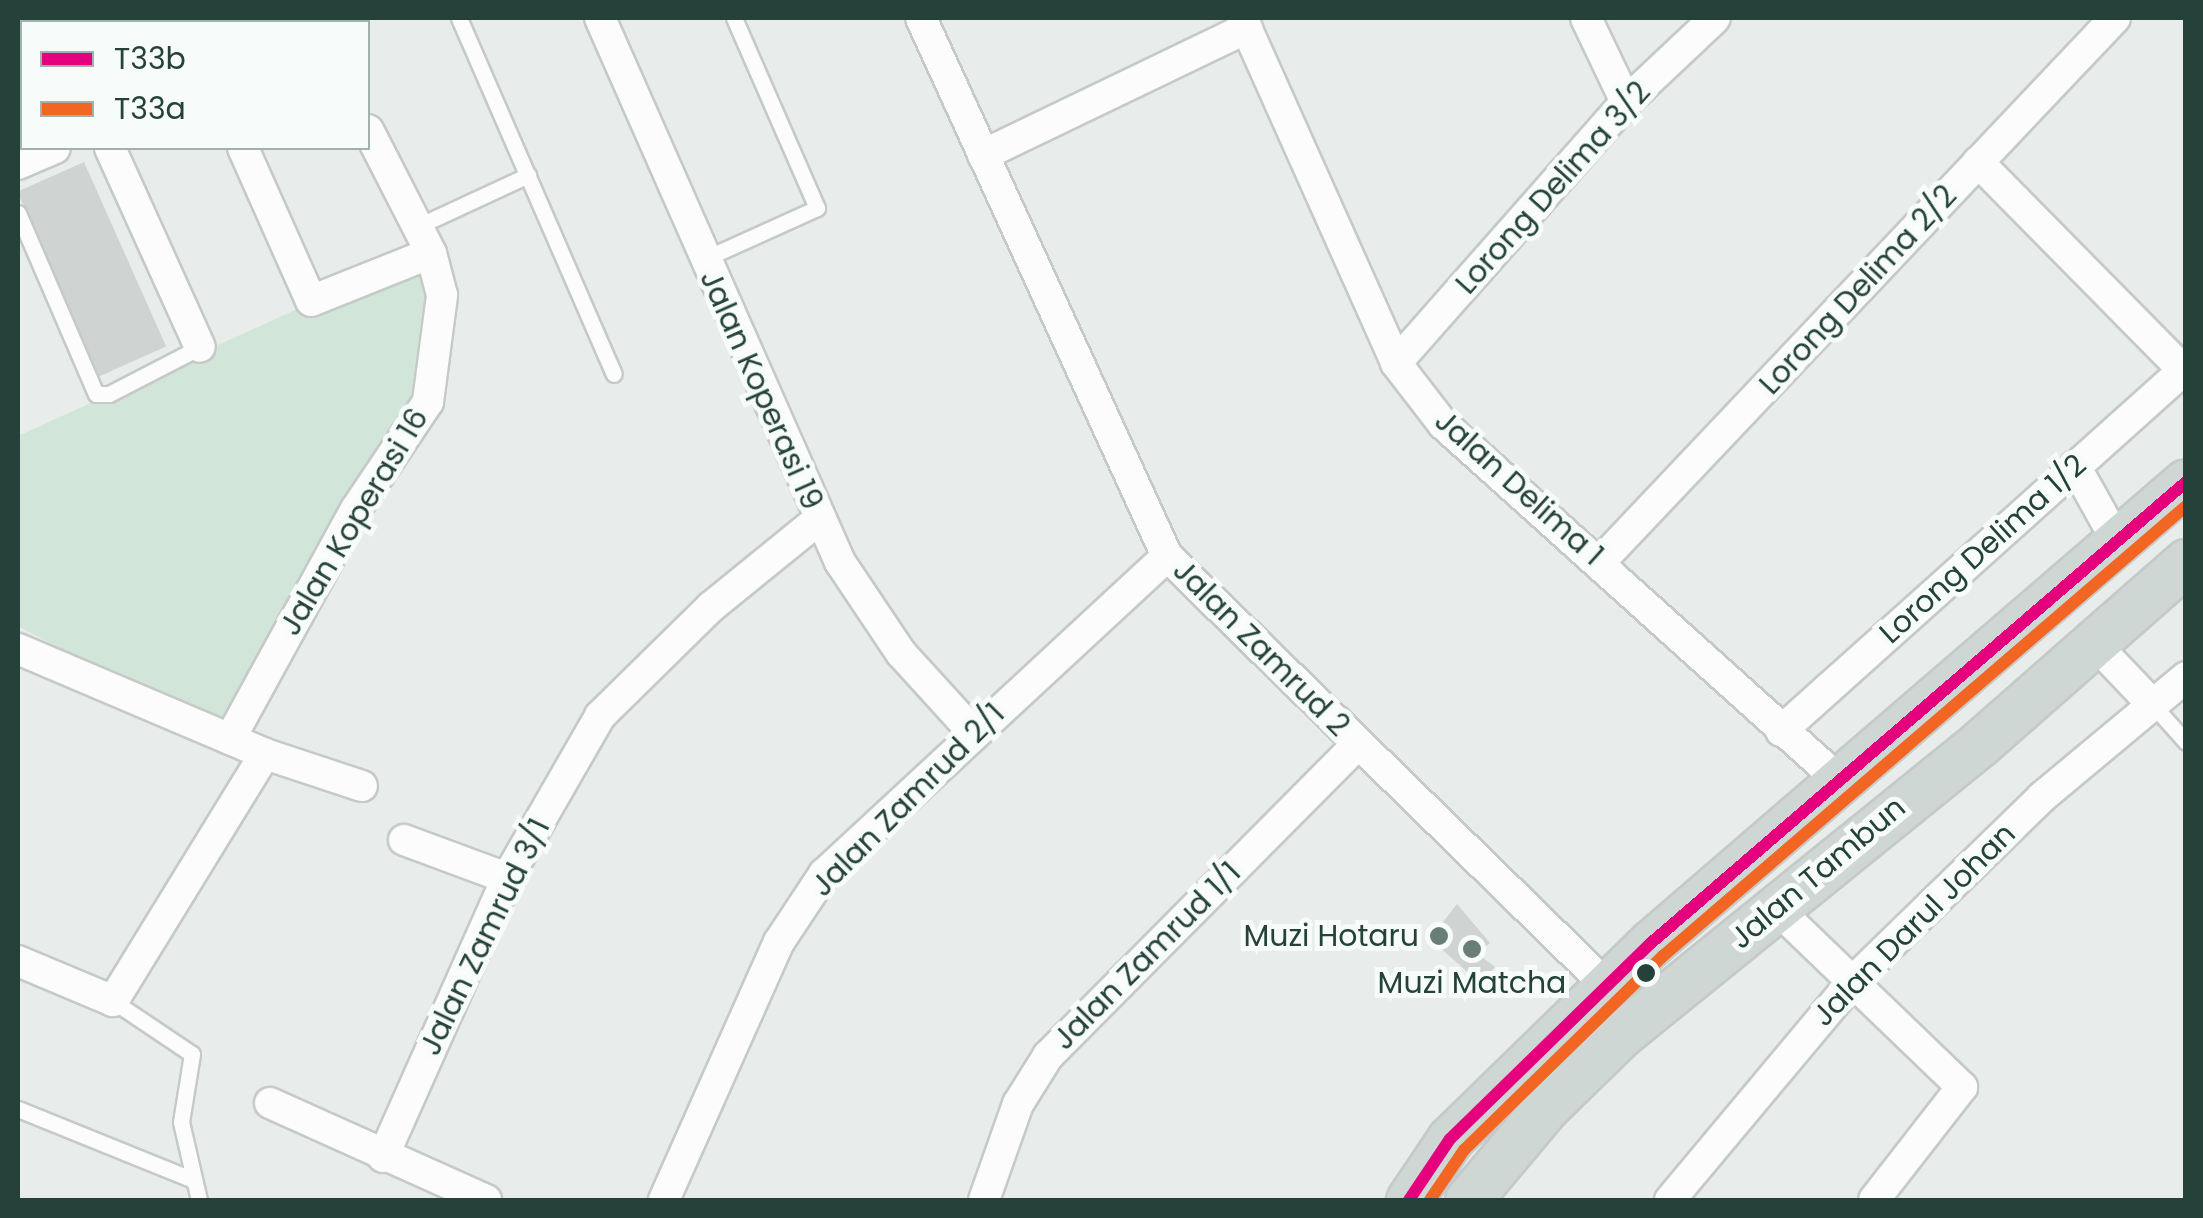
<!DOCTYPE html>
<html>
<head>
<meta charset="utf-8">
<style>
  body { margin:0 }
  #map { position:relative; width:2203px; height:1218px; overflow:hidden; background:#e8edeb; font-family:Poppins,sans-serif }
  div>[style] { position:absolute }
  .green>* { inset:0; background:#d1e6d8 }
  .building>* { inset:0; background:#cfd4d2; transform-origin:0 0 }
  .roads { filter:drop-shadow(2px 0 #c5cac8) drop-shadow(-2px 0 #c5cac8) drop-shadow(0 2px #c5cac8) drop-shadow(0 -2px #c5cac8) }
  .service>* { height:15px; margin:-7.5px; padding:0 7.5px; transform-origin:7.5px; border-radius:7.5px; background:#fcfcfc }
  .minor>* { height:30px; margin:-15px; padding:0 15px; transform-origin:15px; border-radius:15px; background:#fcfcfc }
  .primary>* { height:45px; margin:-22.5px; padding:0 22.5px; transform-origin:22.5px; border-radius:22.5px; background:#cfd7d5 }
  .bus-1>* { height:12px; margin:-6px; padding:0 6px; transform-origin:6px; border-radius:6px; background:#e5007d }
  .bus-2>* { height:12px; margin:-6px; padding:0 6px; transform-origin:6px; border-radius:6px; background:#f26522 }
  .dots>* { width:28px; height:28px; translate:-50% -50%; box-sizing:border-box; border:5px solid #f7fbf9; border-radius:50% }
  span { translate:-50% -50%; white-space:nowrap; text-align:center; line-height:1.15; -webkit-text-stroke:10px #f7fbf9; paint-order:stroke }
  .street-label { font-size:30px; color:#24423a }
  .poi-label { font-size:30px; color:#24423a }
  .right { translate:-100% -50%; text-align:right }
  .frame { position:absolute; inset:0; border:20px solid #24423a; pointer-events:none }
  .legend { position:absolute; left:20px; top:20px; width:350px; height:130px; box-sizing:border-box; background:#f7fbf9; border:2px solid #a3b1ad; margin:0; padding:12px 18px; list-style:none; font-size:30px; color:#24423a }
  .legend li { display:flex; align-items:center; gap:20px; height:50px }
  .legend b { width:50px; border:2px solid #a3b1ad }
</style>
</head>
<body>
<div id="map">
  <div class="green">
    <i style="clip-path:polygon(414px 256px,437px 278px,428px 402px,212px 731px,18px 626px,18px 436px)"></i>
  </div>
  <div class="building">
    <i style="left:84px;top:162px;width:202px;height:73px;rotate:66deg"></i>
    <i style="clip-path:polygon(1457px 904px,1490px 943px,1477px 953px,1495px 967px,1480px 983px,1430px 939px)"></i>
  </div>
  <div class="roads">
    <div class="service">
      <i style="left:240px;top:18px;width:4px;rotate:63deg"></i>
      <i style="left:459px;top:18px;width:388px;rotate:66.5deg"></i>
      <i style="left:43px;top:22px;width:13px;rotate:-18deg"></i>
      <i style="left:18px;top:33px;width:4px;rotate:-27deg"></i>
      <i style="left:18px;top:213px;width:197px;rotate:66.7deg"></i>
      <i style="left:96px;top:394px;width:13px"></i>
      <i style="left:109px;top:394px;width:102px;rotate:-27.3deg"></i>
      <i style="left:414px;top:228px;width:126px;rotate:-24.9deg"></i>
      <i style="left:704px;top:259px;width:124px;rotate:-24.3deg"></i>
      <i style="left:817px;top:208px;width:207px;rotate:-113.6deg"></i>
      <i style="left:2152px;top:704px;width:51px;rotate:48.2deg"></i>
      <i style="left:113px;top:1001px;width:95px;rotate:33.9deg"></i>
      <i style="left:192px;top:1054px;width:69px;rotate:99.2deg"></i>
      <i style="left:181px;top:1122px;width:80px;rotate:77deg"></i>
      <i style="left:18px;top:1109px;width:190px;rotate:22deg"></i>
    </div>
    <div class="minor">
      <i style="left:600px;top:18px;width:595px;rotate:66.19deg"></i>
      <i style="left:840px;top:562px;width:110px;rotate:56.2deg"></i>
      <i style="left:901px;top:653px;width:107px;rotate:47.7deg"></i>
      <i style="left:921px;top:18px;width:592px;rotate:65.43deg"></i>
      <i style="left:1167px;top:556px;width:614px;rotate:44.34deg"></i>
      <i style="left:1242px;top:18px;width:378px;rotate:65.9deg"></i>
      <i style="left:1396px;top:363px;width:77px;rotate:52.4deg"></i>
      <i style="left:1443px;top:424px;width:532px;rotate:41.96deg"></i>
      <i style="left:1586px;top:18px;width:93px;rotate:64.5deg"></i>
      <i style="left:333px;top:22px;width:13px;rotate:-18deg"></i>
      <i style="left:110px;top:148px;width:218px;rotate:65.7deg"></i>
      <i style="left:243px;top:148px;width:167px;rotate:66deg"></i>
      <i style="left:311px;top:301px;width:129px;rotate:-21.8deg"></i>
      <i style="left:983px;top:155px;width:293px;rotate:-25.7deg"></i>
      <i style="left:1978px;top:162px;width:292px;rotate:45.4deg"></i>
      <i style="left:18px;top:164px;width:40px;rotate:-23.4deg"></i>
      <i style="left:1396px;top:363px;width:348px;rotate:-48.6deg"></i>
      <i style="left:1626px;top:102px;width:122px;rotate:-43.3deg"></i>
      <i style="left:2075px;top:466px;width:86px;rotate:60.8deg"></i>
      <i style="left:1600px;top:562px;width:749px;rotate:-46.57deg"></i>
      <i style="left:2093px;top:642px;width:86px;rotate:46.4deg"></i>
      <i style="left:18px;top:649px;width:268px;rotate:23deg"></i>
      <i style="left:265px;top:754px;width:102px;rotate:18.3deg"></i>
      <i style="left:1781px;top:731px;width:544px;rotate:-41.87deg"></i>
      <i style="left:230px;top:739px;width:262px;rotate:-61.3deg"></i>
      <i style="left:356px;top:509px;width:129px;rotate:-56.1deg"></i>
      <i style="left:428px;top:402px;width:108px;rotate:-82.5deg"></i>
      <i style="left:442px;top:295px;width:43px;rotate:-104.7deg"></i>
      <i style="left:431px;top:253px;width:138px;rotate:-117.1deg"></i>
      <i style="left:404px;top:840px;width:110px;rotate:20.3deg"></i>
      <i style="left:1777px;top:909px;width:257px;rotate:43.9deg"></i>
      <i style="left:1962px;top:1087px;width:143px;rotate:127.9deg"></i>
      <i style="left:18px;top:961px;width:103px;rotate:22.8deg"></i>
      <i style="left:113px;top:1001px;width:290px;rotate:-58.4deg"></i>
      <i style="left:270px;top:1103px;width:237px;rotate:24.2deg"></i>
      <i style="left:383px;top:1157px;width:305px;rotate:-66deg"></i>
      <i style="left:507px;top:878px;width:187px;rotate:-60.1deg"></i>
      <i style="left:600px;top:716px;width:156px;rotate:-44.5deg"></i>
      <i style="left:711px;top:607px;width:138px;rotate:-39.1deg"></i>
      <i style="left:664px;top:1200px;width:282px;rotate:-66deg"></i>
      <i style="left:779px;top:942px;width:82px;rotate:-56.5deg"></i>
      <i style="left:824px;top:874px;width:468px;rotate:-42.8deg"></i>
      <i style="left:984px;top:1200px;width:102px;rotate:-70.5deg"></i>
      <i style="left:1018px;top:1104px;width:57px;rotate:-58deg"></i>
      <i style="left:1048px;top:1056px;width:440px;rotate:-45.2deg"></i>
      <i style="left:1670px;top:1200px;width:285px;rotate:-50.1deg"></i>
      <i style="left:1853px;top:981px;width:264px;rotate:-44.2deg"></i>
      <i style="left:2042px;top:797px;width:187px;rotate:-39.8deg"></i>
    </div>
    <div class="primary">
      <i style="left:1409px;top:1200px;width:73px;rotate:-56.1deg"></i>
      <i style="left:1450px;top:1139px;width:281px;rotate:-44.3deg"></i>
      <i style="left:1651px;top:943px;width:706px;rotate:-40.75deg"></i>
      <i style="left:1468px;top:1200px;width:123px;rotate:-50deg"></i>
      <i style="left:1547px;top:1106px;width:103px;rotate:-44.2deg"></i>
      <i style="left:1621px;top:1034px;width:461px;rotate:-39deg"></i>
      <i style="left:1979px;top:744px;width:276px;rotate:-41.3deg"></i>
    </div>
  </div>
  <div class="bus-1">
    <i style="left:1409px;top:1200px;width:73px;rotate:-56.1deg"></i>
    <i style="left:1450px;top:1139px;width:281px;rotate:-44.3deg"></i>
    <i style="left:1651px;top:943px;width:706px;rotate:-40.75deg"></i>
  </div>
  <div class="bus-2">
    <i style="left:1430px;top:1200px;width:60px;rotate:-55.8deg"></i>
    <i style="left:1464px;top:1150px;width:278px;rotate:-44.3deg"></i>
    <i style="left:1663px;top:956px;width:690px;rotate:-40.71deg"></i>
  </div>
  <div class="dots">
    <i style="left:1439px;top:936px;background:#697e78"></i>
    <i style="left:1472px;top:949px;background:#697e78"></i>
    <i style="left:1646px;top:973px;background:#24423a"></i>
  </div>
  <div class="street-label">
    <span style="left:1553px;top:188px;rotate:-48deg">Lorong Delima 3/2</span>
    <span style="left:1858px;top:290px;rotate:-47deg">Lorong Delima 2/2</span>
    <span style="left:761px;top:390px;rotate:66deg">Jalan Koperasi 19</span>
    <span style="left:1519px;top:488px;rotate:42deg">Jalan Delima 1</span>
    <span style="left:354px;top:522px;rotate:-59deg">Jalan Koperasi 16</span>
    <span style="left:1983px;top:549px;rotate:-42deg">Lorong Delima 1/2</span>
    <span style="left:1261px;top:648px;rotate:45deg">Jalan Zamrud 2</span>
    <span style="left:908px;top:800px;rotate:-45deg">Jalan Zamrud 2/1</span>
    <span style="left:1818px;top:873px;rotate:-40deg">Jalan Tambun</span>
    <span style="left:1914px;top:925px;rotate:-45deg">Jalan Darul Johan</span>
    <span style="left:485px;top:937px;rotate:-64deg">Jalan Zamrud 3/1</span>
    <span style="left:1147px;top:956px;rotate:-45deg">Jalan Zamrud 1/1</span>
  </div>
  <div class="poi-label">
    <span class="right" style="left:1419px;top:936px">Muzi Hotaru</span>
    <span style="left:1472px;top:983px">Muzi Matcha</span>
  </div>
  <div class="frame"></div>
  <ul class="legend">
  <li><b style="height:12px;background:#e5007d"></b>T33b</li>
  <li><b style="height:12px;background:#f26522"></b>T33a</li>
  </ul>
</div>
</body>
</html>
